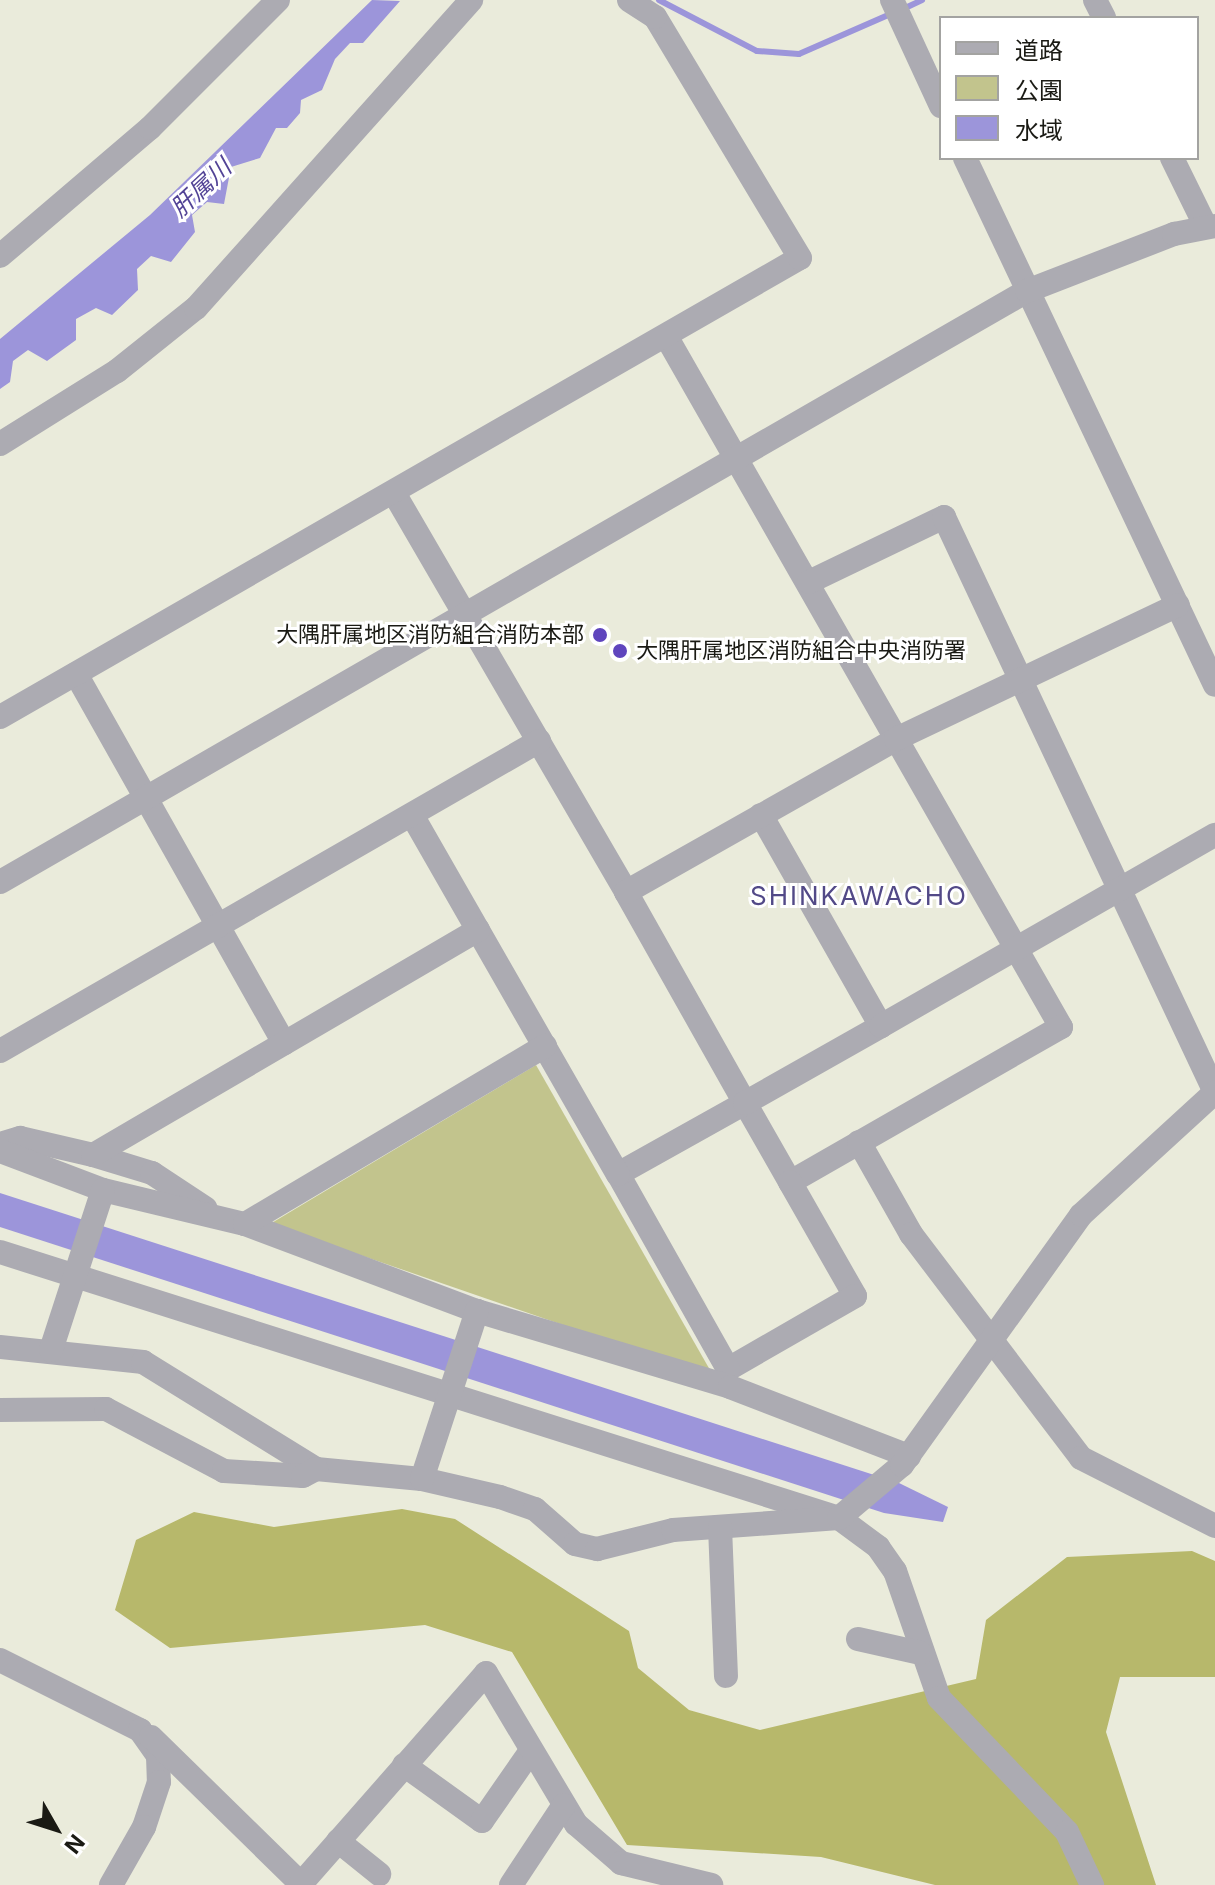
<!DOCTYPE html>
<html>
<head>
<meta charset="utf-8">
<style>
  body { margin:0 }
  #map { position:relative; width:1215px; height:1885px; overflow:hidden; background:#eaebdb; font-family:Inter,"Noto Sans JP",sans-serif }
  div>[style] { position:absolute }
  .green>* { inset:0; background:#c2c48d }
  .forest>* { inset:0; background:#b7b86b }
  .water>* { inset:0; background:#9c95da }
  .stream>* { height:6px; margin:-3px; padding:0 3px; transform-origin:3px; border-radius:3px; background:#9c95da }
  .minor>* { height:24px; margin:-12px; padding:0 12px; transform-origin:12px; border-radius:12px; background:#acabb2 }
  .dots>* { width:22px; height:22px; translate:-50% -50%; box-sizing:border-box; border:4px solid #fff; border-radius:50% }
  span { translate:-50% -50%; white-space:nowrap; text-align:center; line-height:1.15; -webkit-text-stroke:6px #fff; paint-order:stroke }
  .poi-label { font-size:22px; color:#1a1a14 }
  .right { translate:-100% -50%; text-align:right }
  .left { translate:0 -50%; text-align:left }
  .water-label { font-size:24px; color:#524396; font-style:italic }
  .quarter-label { font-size:26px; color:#524987; letter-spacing:2px }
  .legend { position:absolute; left:939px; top:16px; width:260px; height:144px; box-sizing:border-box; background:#fff; border:2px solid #a3a3a1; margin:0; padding:10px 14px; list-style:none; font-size:24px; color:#1a1a14 }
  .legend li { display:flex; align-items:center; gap:16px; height:40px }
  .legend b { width:40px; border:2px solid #a3a3a1 }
  .north { position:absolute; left:16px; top:1789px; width:80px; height:80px; -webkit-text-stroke:6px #fff; paint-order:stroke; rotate:129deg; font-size:22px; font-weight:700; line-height:32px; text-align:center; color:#1a1a14 }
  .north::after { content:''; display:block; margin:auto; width:28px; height:36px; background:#1a1a14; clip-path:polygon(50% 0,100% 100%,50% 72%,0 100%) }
</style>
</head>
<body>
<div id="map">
  <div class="green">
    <i style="clip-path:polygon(536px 1065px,714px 1377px,270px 1224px)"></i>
  </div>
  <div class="forest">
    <i style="clip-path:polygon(402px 1509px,455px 1519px,629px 1631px,638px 1668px,689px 1710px,760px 1730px,976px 1679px,986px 1620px,1067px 1557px,1192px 1551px,1215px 1561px,1215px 1677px,1120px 1677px,1106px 1732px,1156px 1885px,935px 1885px,821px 1857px,627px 1845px,512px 1652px,425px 1625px,170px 1648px,115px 1610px,136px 1540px,194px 1512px,274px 1527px)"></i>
  </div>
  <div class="water">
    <i style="clip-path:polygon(372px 0,400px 1px,363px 43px,350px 43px,335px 59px,322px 90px,301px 100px,300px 113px,287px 128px,276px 128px,260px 158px,231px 167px,224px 204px,207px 202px,192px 215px,195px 232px,171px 262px,151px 256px,137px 269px,138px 290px,112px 315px,96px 308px,76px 319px,76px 340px,47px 361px,28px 350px,13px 361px,10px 382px,0 389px,0 339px,150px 215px)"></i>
    <i style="clip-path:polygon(0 1193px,899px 1483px,948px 1507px,943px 1522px,884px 1513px,0 1227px)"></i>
  </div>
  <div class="stream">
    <i style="left:659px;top:0;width:110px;rotate:27.5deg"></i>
    <i style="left:757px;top:51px;width:42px;rotate:4.1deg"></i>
    <i style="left:799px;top:54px;width:103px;rotate:-23.6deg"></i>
    <i style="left:903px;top:9px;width:21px;rotate:-25deg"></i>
  </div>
  <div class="minor">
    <i style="left:892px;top:0;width:117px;rotate:65.2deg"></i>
    <i style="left:1095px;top:0;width:20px;rotate:63deg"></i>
    <i style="left:965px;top:158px;width:583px;rotate:64.62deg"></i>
    <i style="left:1172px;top:158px;width:77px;rotate:63.8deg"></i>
    <i style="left:0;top:256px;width:197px;rotate:-40.5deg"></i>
    <i style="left:150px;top:128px;width:181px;rotate:-45deg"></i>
    <i style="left:666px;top:336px;width:796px;rotate:60.25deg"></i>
    <i style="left:1061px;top:1027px;width:312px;rotate:150.2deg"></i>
    <i style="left:0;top:444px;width:138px;rotate:-32deg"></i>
    <i style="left:117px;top:371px;width:101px;rotate:-38.6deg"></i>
    <i style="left:196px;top:308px;width:413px;rotate:-48.2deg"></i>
    <i style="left:394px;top:493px;width:462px;rotate:59.8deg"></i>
    <i style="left:626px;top:892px;width:242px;rotate:60.6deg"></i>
    <i style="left:745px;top:1103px;width:91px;rotate:60.3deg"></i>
    <i style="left:790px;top:1182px;width:131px;rotate:60.3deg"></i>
    <i style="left:855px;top:1296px;width:146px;rotate:150.1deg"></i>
    <i style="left:728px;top:1369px;width:224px;rotate:-119.4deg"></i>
    <i style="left:618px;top:1174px;width:145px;rotate:-29.2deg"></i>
    <i style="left:745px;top:1103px;width:156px;rotate:-29.5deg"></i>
    <i style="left:809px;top:582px;width:150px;rotate:-25.7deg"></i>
    <i style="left:944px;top:517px;width:636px;rotate:64.77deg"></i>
    <i style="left:76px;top:674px;width:424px;rotate:60.6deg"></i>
    <i style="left:0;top:717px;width:922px;rotate:-29.85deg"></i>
    <i style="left:800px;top:258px;width:281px;rotate:-121deg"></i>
    <i style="left:655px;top:17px;width:31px;rotate:-147deg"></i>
    <i style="left:412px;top:815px;width:414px;rotate:60.2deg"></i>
    <i style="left:761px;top:815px;width:243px;rotate:60.4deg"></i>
    <i style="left:881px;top:1026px;width:385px;rotate:-29.8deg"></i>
    <i style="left:0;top:882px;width:1185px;rotate:-29.92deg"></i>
    <i style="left:1027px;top:291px;width:158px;rotate:-21.2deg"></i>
    <i style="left:1174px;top:234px;width:42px;rotate:-11deg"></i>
    <i style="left:626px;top:892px;width:310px;rotate:-29.5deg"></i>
    <i style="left:896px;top:739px;width:312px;rotate:-25.4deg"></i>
    <i style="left:0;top:1051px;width:622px;rotate:-29.9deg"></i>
    <i style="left:859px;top:1142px;width:106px;rotate:60.5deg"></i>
    <i style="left:911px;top:1234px;width:281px;rotate:52.8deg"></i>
    <i style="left:1081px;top:1458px;width:150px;rotate:26.9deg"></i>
    <i style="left:0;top:1144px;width:21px;rotate:-17deg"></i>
    <i style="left:20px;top:1138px;width:75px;rotate:13.1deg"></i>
    <i style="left:93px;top:1155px;width:62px;rotate:17deg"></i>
    <i style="left:152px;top:1173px;width:64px;rotate:33.4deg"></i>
    <i style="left:0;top:1151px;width:110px;rotate:20.7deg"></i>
    <i style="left:103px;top:1190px;width:146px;rotate:13.5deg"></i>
    <i style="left:245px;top:1224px;width:248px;rotate:20.6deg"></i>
    <i style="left:477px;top:1311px;width:264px;rotate:16.7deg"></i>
    <i style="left:730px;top:1387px;width:192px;rotate:21.1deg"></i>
    <i style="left:93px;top:1155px;width:446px;rotate:-30.3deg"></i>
    <i style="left:245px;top:1224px;width:349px;rotate:-30.7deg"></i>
    <i style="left:0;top:1252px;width:880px;rotate:17.59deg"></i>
    <i style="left:839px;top:1518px;width:49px;rotate:36.6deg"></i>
    <i style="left:878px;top:1547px;width:29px;rotate:55deg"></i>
    <i style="left:895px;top:1571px;width:134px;rotate:70.9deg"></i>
    <i style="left:939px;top:1698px;width:185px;rotate:46.3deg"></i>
    <i style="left:1067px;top:1832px;width:59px;rotate:64.7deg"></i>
    <i style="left:0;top:1347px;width:144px;rotate:6deg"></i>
    <i style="left:143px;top:1362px;width:203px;rotate:31.7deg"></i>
    <i style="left:316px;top:1469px;width:106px;rotate:5.4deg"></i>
    <i style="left:422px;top:1479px;width:80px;rotate:13deg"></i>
    <i style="left:500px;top:1497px;width:37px;rotate:19deg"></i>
    <i style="left:535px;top:1509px;width:53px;rotate:41.2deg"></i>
    <i style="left:575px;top:1544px;width:23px;rotate:13deg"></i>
    <i style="left:597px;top:1549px;width:78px;rotate:-14deg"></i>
    <i style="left:673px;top:1530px;width:166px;rotate:-4.1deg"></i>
    <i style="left:839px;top:1518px;width:82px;rotate:-40.1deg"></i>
    <i style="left:902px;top:1465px;width:307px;rotate:-54.4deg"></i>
    <i style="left:1081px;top:1215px;width:182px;rotate:-42.5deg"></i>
    <i style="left:51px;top:1350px;width:168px;rotate:-72deg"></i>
    <i style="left:0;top:1410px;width:106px;rotate:-0.5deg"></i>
    <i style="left:106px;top:1409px;width:133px;rotate:27.7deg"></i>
    <i style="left:224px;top:1471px;width:79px;rotate:3.6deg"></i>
    <i style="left:303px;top:1476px;width:15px;rotate:-28deg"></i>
    <i style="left:422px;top:1479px;width:177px;rotate:-71.9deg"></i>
    <i style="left:720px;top:1527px;width:149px;rotate:87.7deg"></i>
    <i style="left:858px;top:1639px;width:64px;rotate:12.7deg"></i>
    <i style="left:0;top:1660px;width:157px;rotate:26.6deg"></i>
    <i style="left:140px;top:1730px;width:32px;rotate:55deg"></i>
    <i style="left:158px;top:1756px;width:26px;rotate:88deg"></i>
    <i style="left:159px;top:1782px;width:47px;rotate:108.4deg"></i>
    <i style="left:144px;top:1827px;width:67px;rotate:119.6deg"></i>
    <i style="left:151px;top:1737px;width:210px;rotate:44.4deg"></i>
    <i style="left:404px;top:1765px;width:96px;rotate:35.7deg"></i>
    <i style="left:482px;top:1821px;width:84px;rotate:-55.2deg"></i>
    <i style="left:338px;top:1841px;width:53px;rotate:38.8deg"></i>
    <i style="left:300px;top:1885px;width:282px;rotate:-48.7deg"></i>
    <i style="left:486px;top:1673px;width:176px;rotate:59.2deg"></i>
    <i style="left:576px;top:1824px;width:60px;rotate:40.9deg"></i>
    <i style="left:621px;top:1863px;width:93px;rotate:13.7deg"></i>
    <i style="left:511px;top:1885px;width:96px;rotate:-56.5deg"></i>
  </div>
  <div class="dots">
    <i style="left:600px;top:635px;background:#5f45bd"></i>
    <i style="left:620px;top:651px;background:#5f45bd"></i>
  </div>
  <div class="poi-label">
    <span class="right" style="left:584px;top:635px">大隅肝属地区消防組合消防本部</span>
    <span class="left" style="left:636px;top:651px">大隅肝属地区消防組合中央消防署</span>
  </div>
  <div class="water-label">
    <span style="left:201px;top:188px;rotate:-43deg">肝属川</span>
  </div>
  <div class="quarter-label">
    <span style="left:859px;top:896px">SHINKAWACHO</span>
  </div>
  <ul class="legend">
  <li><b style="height:10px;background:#acabb2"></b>道路</li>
  <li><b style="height:22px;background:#c2c48d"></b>公園</li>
  <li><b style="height:22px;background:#9c95da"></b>水域</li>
  </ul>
  <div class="north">N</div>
</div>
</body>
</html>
